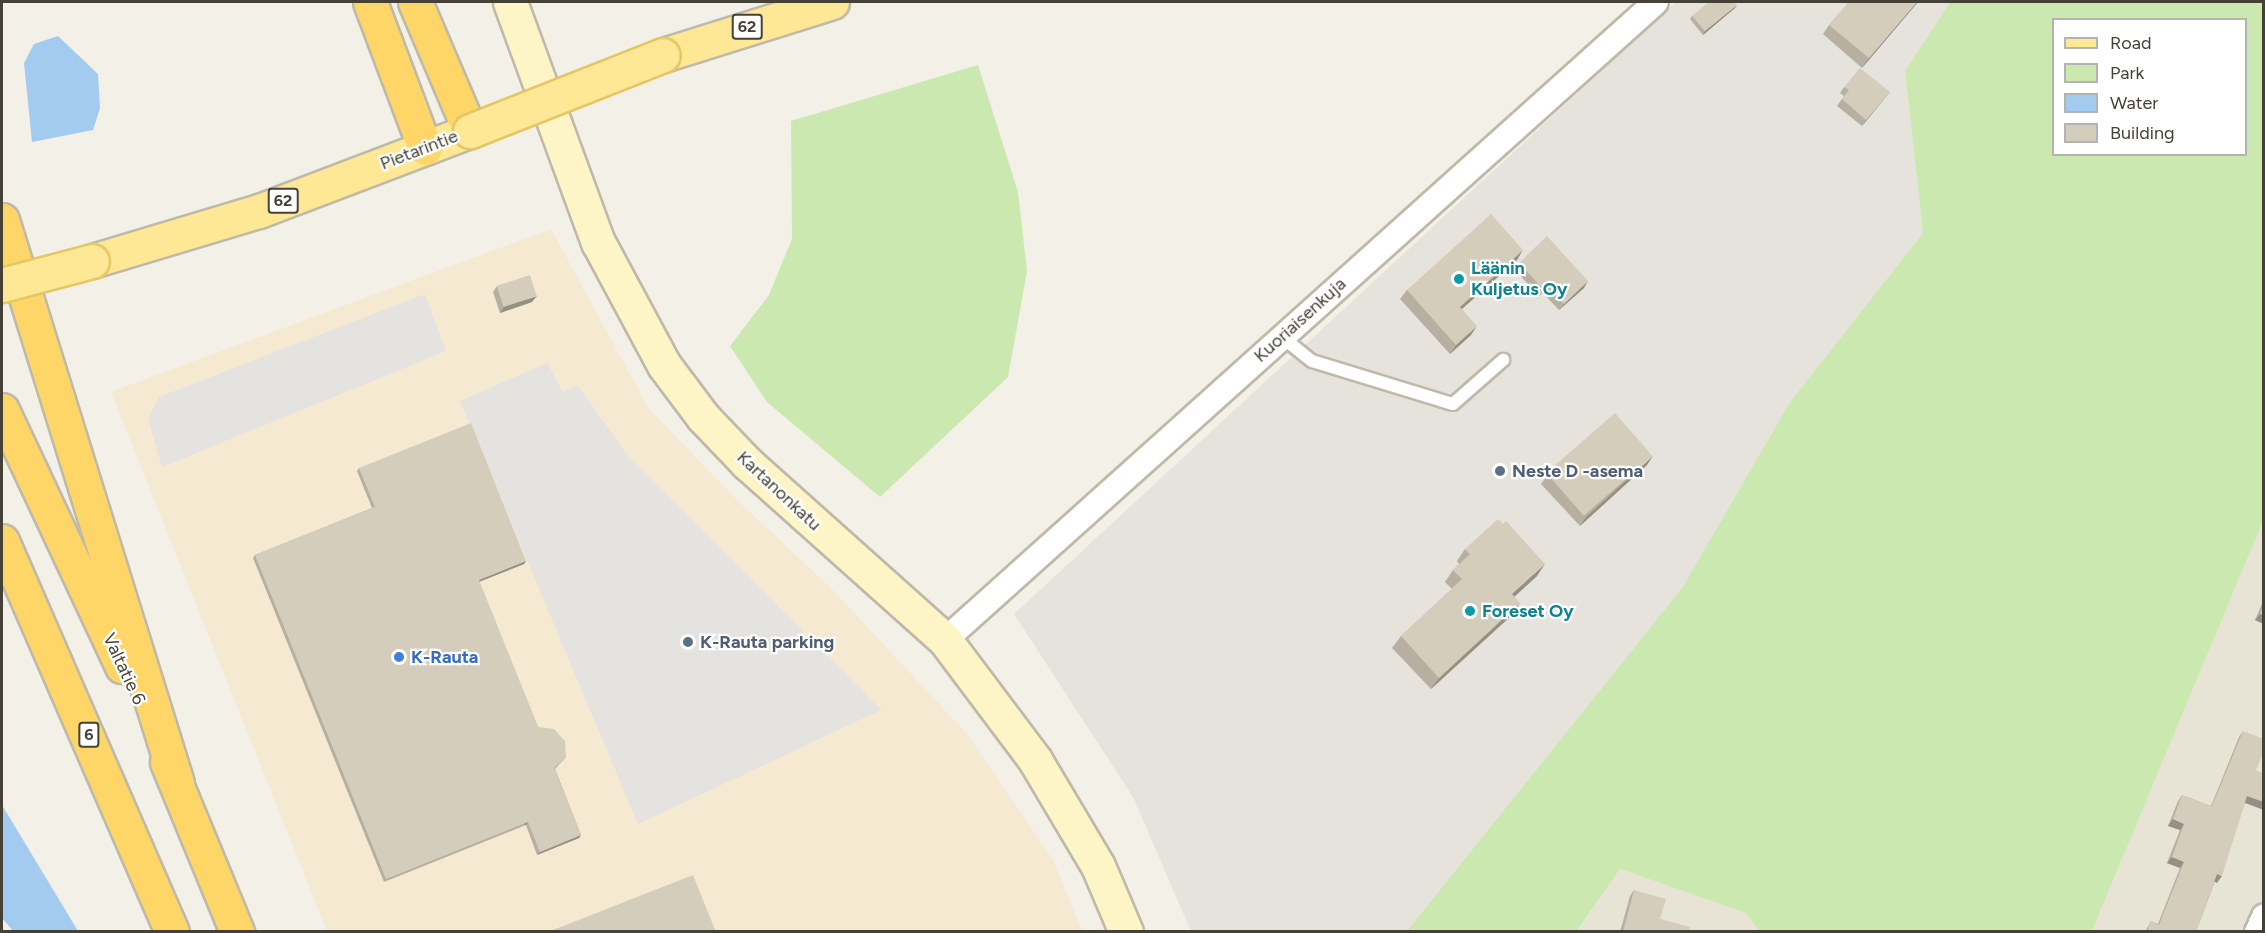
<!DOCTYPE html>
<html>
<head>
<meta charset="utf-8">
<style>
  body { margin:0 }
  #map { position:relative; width:2265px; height:933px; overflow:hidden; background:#f3f0e7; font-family:Figtree,sans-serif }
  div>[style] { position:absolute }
  .residential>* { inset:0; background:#e7e3d5 }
  .commercial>* { inset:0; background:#f5e9d2 }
  .industrial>* { inset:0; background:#e6e2dc }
  .green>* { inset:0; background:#cae8af }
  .parking>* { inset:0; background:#e4e3df }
  .water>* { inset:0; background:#a3cbf0 }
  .roads { filter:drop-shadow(2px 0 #bfb9a9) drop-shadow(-2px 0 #bfb9a9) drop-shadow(0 2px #bfb9a9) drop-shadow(0 -2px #bfb9a9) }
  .service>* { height:12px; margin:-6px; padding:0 6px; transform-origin:6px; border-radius:6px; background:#fff }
  .minor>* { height:24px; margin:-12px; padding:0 12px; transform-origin:12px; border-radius:12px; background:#fff }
  .secondary>* { height:33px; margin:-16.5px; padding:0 16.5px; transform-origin:16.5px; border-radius:16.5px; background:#fef5c6 }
  .primary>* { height:33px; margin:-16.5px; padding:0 16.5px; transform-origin:16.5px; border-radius:16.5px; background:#fee895 }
  .motorway>* { height:33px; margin:-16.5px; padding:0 16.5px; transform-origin:16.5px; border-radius:16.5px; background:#fed668 }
  .bridges { filter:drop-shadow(2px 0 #e4c764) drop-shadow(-2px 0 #e4c764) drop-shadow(0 2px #e4c764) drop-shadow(0 -2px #e4c764) }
  .primary-bridge>* { height:33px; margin:-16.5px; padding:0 16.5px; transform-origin:16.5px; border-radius:16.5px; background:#fee895 }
  .wall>* { inset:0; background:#b7b0a2 }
  .shaded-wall>* { inset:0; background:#959084; transform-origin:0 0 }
  .building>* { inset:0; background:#d5cdbc; transform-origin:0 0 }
  .dots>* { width:16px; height:16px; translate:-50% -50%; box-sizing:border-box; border:3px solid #fff; border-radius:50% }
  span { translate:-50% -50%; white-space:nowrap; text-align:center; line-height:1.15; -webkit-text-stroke:4.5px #fff; paint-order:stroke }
  .shield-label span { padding:2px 4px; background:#fff; border:2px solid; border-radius:4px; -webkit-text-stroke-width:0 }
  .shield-label { font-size:16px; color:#464136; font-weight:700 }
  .street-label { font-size:18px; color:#464136 }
  .culture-label { font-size:18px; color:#0d838f; font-weight:700 }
  .left { translate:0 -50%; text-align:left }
  .service-label { font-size:18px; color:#4e5e75; font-weight:700 }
  .shop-label { font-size:18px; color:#366cbe; font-weight:700 }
  .frame { position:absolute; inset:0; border:3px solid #464136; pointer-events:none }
  .legend { position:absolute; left:2052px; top:18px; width:195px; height:138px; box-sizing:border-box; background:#fff; border:2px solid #b5b3af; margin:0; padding:8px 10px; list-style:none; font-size:18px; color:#464136 }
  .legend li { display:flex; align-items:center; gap:12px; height:30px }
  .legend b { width:30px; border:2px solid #b5b3af }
</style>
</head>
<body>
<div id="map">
  <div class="residential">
    <i style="clip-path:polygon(2263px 521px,2263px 931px,2092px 931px)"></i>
    <i style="clip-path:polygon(1620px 869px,1746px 913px,1759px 931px,1577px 932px)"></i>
  </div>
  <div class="commercial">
    <i style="clip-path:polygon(551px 229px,649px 409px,740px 503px,831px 588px,967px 734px,1053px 860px,1082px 931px,327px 931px,111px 392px)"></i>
  </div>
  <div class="industrial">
    <i style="clip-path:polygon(1676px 2px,1950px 2px,1905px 71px,1923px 233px,1790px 402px,1682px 588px,1407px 931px,1191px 931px,1133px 797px,1014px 614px)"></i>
  </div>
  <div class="green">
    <i style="clip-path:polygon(evenodd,1950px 2px,2263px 2px,2263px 521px,2092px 931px,1759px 931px,1746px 913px,1620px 869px,1577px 931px,1407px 931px,1682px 588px,1790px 402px,1923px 233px,1905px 71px,1950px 2px,2054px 20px,2246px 20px,2246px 154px,2054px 154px,2054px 20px)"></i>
    <i style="clip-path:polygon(978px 65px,1018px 192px,1027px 271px,1008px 377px,880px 497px,767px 402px,730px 346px,769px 295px,792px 239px,791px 121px)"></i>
  </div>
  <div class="parking">
    <i style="clip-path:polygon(425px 294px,446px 351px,162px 467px,148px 419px,159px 397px)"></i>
    <i style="clip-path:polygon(547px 363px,563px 392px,577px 385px,629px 457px,881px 710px,638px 824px,460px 401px)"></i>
  </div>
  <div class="water">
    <i style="clip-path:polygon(58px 36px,98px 74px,100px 108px,93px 130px,32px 142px,24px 63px,34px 44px)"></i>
    <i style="clip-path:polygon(2px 805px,78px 931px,13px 931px,2px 918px)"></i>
  </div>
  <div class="roads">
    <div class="service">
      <i style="left:1282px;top:337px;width:38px;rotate:39deg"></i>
      <i style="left:1312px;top:361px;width:147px;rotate:17deg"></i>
      <i style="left:1453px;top:404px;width:67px;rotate:-41.3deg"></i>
    </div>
    <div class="minor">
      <i style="left:945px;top:640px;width:955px;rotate:-41.9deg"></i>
      <i style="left:2257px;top:932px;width:17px;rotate:-66deg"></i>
    </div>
    <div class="secondary">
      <i style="left:510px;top:2px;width:256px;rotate:69.9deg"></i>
      <i style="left:598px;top:242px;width:140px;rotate:61.8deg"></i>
      <i style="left:664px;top:365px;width:65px;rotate:53.1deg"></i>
      <i style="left:703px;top:417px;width:64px;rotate:46.3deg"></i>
      <i style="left:747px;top:463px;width:266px;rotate:41.8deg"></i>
      <i style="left:945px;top:640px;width:150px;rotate:53.1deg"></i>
      <i style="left:1035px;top:760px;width:123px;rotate:59.3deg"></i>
      <i style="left:1098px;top:866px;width:72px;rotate:67deg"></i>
    </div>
    <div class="primary">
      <i style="left:663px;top:55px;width:177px;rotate:-17.4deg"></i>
      <i style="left:92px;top:261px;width:174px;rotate:-16.7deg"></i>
      <i style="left:259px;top:211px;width:226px;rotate:-20.8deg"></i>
    </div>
    <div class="motorway">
      <i style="left:370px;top:2px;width:156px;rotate:69.4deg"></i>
      <i style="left:415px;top:2px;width:140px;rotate:66.9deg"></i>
      <i style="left:2px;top:220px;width:590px;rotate:72.73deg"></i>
      <i style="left:2px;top:410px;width:283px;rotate:64.9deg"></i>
      <i style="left:2px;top:541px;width:426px;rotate:66.5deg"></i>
      <i style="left:167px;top:762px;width:184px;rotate:67.6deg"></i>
    </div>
  </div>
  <div class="bridges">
    <div class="primary-bridge">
      <i style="left:470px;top:131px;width:207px;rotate:-21.5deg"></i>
      <i style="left:2px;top:285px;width:93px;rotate:-14.9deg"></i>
    </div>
  </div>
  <div class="wall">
    <i style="clip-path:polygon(1849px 2px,1918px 2px,1862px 68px,1823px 34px,1829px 25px)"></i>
    <i style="clip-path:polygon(1735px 8px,1703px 35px,1690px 19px,1692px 16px)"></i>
    <i style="clip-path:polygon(1844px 87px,1890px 92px,1862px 126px,1837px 106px,1844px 96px,1840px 93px)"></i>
    <i style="clip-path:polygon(1517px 260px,1462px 309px,1471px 335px,1450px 354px,1400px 299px,1407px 290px)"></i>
    <i style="clip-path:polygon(1519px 263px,1584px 288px,1559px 310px,1543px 293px,1539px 296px,1514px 269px)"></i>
    <i style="clip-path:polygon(497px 286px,532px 302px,500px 313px,493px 292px)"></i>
    <i style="clip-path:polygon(1647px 465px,1580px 526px,1541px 484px,1548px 475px)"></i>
    <i style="clip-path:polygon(359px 468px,526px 561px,524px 564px,479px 582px,538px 727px,566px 757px,555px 769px,581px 835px,579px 838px,537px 855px,526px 825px,384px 882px,253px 558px,255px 555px,372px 508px,357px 471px)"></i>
    <i style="clip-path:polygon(1465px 549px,1537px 576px,1514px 597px,1512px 615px,1431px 689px,1392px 648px,1401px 636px,1452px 589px,1445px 582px,1453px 570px,1459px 564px,1457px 561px)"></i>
    <i style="clip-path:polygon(2264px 599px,2264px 624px,2255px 620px)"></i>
    <i style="clip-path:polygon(2243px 731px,2256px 770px,2264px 810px,2245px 803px,2217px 883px,2215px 881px,2196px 932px,2145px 932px,2151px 921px,2158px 924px,2180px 868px,2167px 863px,2180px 830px,2168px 826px,2178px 801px,2182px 795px,2211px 806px,2239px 737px)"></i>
    <i style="clip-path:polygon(1634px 890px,1660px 919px,1689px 932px,1620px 932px,1630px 896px)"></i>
  </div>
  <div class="shaded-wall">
    <i style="clip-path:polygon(1917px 2px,1918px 2px,1862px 68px,1869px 58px)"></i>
    <i style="clip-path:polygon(1737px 5px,1735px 8px,1703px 35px,1705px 31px)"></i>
    <i style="clip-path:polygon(1890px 92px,1885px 98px,1862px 126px,1866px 120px)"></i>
    <i style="clip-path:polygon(1523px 250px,1517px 260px,1454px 316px,1460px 307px)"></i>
    <i style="clip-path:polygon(1588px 281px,1584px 288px,1559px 310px,1564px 304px)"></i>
    <i style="clip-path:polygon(537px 296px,532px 302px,500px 313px,504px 307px)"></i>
    <i style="clip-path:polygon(1477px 326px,1471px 335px,1450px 354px,1456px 345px)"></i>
    <i style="clip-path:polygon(1653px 456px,1647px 465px,1580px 526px,1586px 517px)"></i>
    <i style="clip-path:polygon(526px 561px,524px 564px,476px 583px,479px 580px)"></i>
    <i style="clip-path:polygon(1545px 564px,1537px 576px,1504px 606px,1512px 594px)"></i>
    <i style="clip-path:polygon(1520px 603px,1512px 615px,1431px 689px,1439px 678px)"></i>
    <i style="clip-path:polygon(2260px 614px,2264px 615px,2264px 624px,2255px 620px)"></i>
    <i style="clip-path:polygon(2247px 796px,2264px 802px,2264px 810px,2243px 802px)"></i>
    <i style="clip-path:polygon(2173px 819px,2184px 824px,2180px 830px,2168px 826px)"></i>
    <i style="left:528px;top:822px;width:4px;height:153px;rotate:124deg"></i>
    <i style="clip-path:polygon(581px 835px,579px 838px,537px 855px,540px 852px)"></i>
    <i style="clip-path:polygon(2172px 857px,2184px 862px,2180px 868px,2167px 863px)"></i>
    <i style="clip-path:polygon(2217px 874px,2222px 876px,2217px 883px,2213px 881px)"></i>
  </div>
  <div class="building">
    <i style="clip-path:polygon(1709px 2px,1734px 2px,1737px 5px,1705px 31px,1692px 16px)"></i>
    <i style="clip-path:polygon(1849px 2px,1917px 2px,1869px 58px,1829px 25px)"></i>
    <i style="clip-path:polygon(1860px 68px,1890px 92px,1866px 120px,1842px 99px,1849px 90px,1844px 87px)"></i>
    <i style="clip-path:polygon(1491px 214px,1523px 250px,1460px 307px,1477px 326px,1456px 345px,1407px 290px)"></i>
    <i style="clip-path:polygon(1547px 236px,1588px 281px,1564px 304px,1548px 286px,1544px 290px,1519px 263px)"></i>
    <i style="left:530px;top:275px;width:22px;height:35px;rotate:72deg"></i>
    <i style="left:1615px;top:413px;width:57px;height:91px;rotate:49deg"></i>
    <i style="clip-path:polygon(471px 423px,526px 561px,479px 580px,538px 727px,554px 729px,565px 741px,566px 757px,554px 768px,581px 835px,540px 852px,528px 822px,386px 879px,255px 555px,375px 507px,359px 468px)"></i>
    <i style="clip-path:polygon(1498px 519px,1503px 524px,1506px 521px,1545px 564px,1512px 594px,1520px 603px,1439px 678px,1401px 636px,1462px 579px,1453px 570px,1470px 554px,1465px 549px)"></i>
    <i style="clip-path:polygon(2264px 605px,2264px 615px,2260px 614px)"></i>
    <i style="clip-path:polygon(2243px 731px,2264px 739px,2264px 751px,2256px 770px,2264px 774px,2264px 802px,2247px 796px,2222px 876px,2217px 874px,2196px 932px,2147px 932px,2151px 921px,2159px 925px,2184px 862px,2172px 857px,2184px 824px,2173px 819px,2182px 795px,2212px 806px)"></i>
    <i style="clip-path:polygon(693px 875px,716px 932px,548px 932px)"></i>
    <i style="clip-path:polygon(1634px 890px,1666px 899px,1660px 919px,1690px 927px,1689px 932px,1623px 932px)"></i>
  </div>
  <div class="dots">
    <i style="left:1459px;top:279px;background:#0f9aa8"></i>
    <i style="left:1500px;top:471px;background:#5c6f8a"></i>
    <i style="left:1470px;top:611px;background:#0f9aa8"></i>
    <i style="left:688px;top:642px;background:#5c6f8a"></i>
    <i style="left:399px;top:657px;background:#3f7fe0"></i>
  </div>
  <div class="shield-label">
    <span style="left:747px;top:27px">62</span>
    <span style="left:283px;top:201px">62</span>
    <span style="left:89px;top:735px">6</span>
  </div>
  <div class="street-label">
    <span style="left:419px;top:150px;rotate:-21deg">Pietarintie</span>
    <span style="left:1300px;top:320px;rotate:-42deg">Kuoriaisenkuja</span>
    <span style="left:779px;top:491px;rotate:43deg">Kartanonkatu</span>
    <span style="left:124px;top:669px;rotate:65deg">Valtatie 6</span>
  </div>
  <div class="culture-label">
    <span class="left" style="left:1471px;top:279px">Läänin<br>Kuljetus Oy</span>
    <span class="left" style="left:1482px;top:611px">Foreset Oy</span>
  </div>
  <div class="service-label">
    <span class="left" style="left:1512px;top:471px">Neste D -asema</span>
    <span class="left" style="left:700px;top:642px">K-Rauta parking</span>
  </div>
  <div class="shop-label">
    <span class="left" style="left:411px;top:657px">K-Rauta</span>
  </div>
  <div class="frame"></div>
  <ul class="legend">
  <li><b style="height:8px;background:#fee895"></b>Road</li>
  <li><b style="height:16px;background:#cae8af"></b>Park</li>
  <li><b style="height:16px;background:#a3cbf0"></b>Water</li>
  <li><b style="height:16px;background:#d5cdbc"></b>Building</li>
  </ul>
</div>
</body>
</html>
